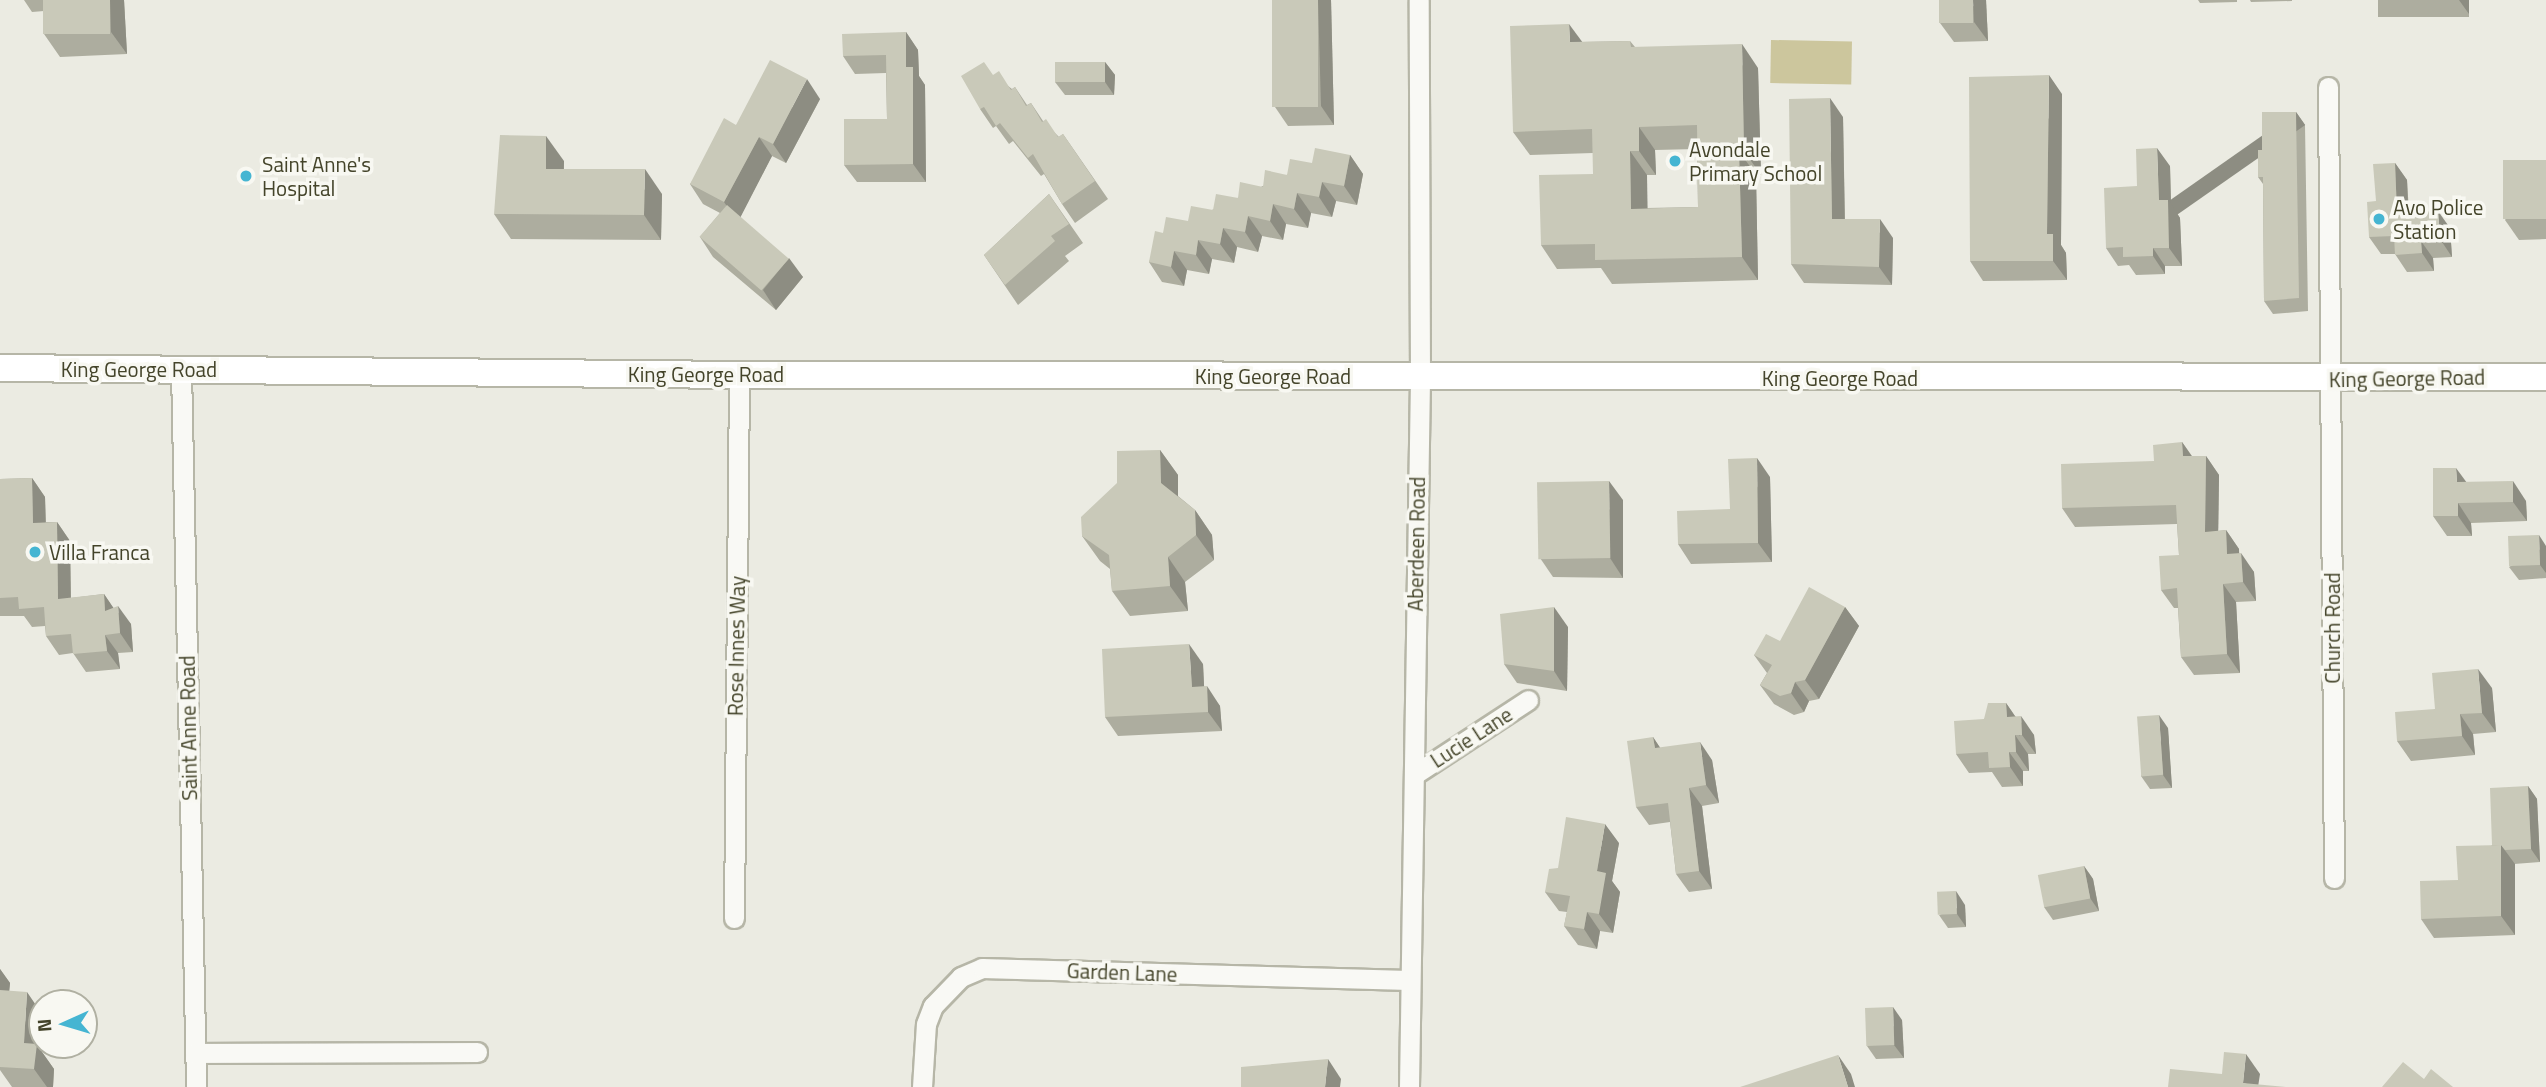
<!DOCTYPE html>
<html>
<head>
<meta charset="utf-8">
<style>
  body { margin:0 }
  #map { position:relative; width:2546px; height:1087px; overflow:hidden; background:#ebebe2; font-family:"Titillium Web",sans-serif }
  div>[style] { position:absolute }
  .water>* { inset:0; background:#ccc69d; transform-origin:0 0 }
  .roads { filter:drop-shadow(2px 0 #b6b6a7) drop-shadow(-2px 0 #b6b6a7) drop-shadow(0 2px #b6b6a7) drop-shadow(0 -2px #b6b6a7) }
  .street>* { height:19px; margin:-9.5px; padding:0 9.5px; transform-origin:9.5px; border-radius:9.5px; background:#f9f9f5 }
  .secondary>* { height:26px; margin:-13px; padding:0 13px; transform-origin:13px; border-radius:13px; background:#fff }
  .wall>* { inset:0; background:#adad9f; transform-origin:0 0 }
  .shaded-wall>* { inset:0; background:#8d8d82; transform-origin:0 0 }
  .building>* { inset:0; background:#c9c9b9; transform-origin:0 0 }
  .dots>* { width:19px; height:19px; translate:-50% -50%; box-sizing:border-box; border:4px solid #f8f8f2; border-radius:50% }
  span { translate:-50% -50%; white-space:nowrap; text-align:center; line-height:1.15; -webkit-text-stroke:7px #f8f8f2; paint-order:stroke }
  .poi-label { font-size:21px; color:#44442a }
  .left { translate:0 -50%; text-align:left }
  .street-label { font-size:21px; color:#44442a }
  .north { position:absolute; left:28px; top:989px; width:70px; height:70px; box-sizing:border-box; background:#f8f8f2; border:2px solid #b0b0a2; border-radius:50%; rotate:266deg; font-size:19px; font-weight:700; line-height:28px; text-align:center; color:#44442a }
  .north::after { content:''; display:block; margin:auto; width:24px; height:32px; background:#45b5d2; clip-path:polygon(50% 0,100% 100%,50% 72%,0 100%) }
</style>
</head>
<body>
<div id="map">
  <div class="water">
    <i style="left:1771px;top:40px;width:81px;height:43px;rotate:1deg"></i>
  </div>
  <div class="roads">
    <div class="street">
      <i style="left:2328px;top:87px;width:791px;rotate:89.57deg"></i>
      <i style="left:181px;top:369px;width:718px;rotate:88.8deg"></i>
      <i style="left:1415px;top:774px;width:135px;rotate:-33.2deg"></i>
      <i style="left:734px;top:918px;width:543px;rotate:-89.47deg"></i>
      <i style="left:195px;top:1053px;width:282px;rotate:-0.2deg"></i>
      <i style="left:922px;top:1087px;width:63px;rotate:-86.4deg"></i>
      <i style="left:926px;top:1024px;width:19px;rotate:-69deg"></i>
      <i style="left:933px;top:1006px;width:40px;rotate:-46deg"></i>
      <i style="left:961px;top:977px;width:23px;rotate:-23deg"></i>
      <i style="left:982px;top:968px;width:426px;rotate:1.6deg"></i>
      <i style="left:1409px;top:1087px;width:710px;rotate:-89.11deg"></i>
      <i style="left:1420px;top:377px;width:377px;rotate:-90.2deg"></i>
    </div>
    <div class="secondary">
      <i style="left:0;top:368px;width:739px;rotate:0.54deg"></i>
      <i style="left:739px;top:375px;width:1807px;rotate:0.06deg"></i>
    </div>
  </div>
  <div class="wall">
    <i style="clip-path:polygon(24px 0,124px 0,127px 54px,60px 57px,44px 34px,44px 11px,32px 12px)"></i>
    <i style="clip-path:polygon(1272px 0,1331px 0,1334px 125px,1288px 126px,1275px 107px)"></i>
    <i style="clip-path:polygon(1986px 0,1988px 41px,1954px 42px,1940px 23px)"></i>
    <i style="clip-path:polygon(2198px 0,2237px 0,2237px 2px,2200px 3px)"></i>
    <i style="clip-path:polygon(2250px 0,2292px 0,2292px 1px,2251px 2px)"></i>
    <i style="left:2378px;top:0;width:91px;height:17px"></i>
    <i style="clip-path:polygon(906px 32px,918px 50px,919px 76px,925px 85px,926px 182px,857px 182px,844px 165px,887px 119px,886px 73px,855px 74px,843px 56px)"></i>
    <i style="clip-path:polygon(evenodd,1630px 41px,1635px 47px,1758px 68px,1761px 175px,1756px 175px,1758px 280px,1612px 284px,1601px 268px,1557px 269px,1541px 245px,1593px 174px,1593px 153px,1530px 155px,1513px 132px,1582px 42px,1630px 41px,1697px 149px,1698px 207px,1647px 208px,1647px 175px,1656px 175px,1655px 150px,1697px 149px)"></i>
    <i style="clip-path:polygon(1105px 62px,1115px 75px,1114px 95px,1065px 95px,1055px 82px)"></i>
    <i style="clip-path:polygon(994px 75px,1012px 89px,1015px 87px,1027px 105px,1031px 103px,1043px 121px,1059px 137px,1063px 134px,1108px 199px,1075px 223px,1062px 204px,1044px 174px,1041px 176px,1013px 141px,1009px 144px,996px 126px,993px 128px,980px 109px)"></i>
    <i style="clip-path:polygon(2062px 94px,2061px 245px,2066px 253px,2067px 280px,1983px 281px,1970px 261px)"></i>
    <i style="clip-path:polygon(820px 99px,786px 163px,772px 156px,740px 217px,803px 277px,776px 310px,713px 257px,700px 237px,720px 213px,703px 204px,690px 184px,736px 125px)"></i>
    <i style="clip-path:polygon(2296px 112px,2305px 125px,2308px 311px,2273px 314px,2264px 301px,2263px 184px,2258px 177px)"></i>
    <i style="clip-path:polygon(1843px 117px,1845px 219px,1893px 238px,1892px 285px,1804px 283px,1791px 264px)"></i>
    <i style="clip-path:polygon(1350px 155px,1363px 174px,1357px 205px,1336px 201px,1332px 217px,1311px 213px,1308px 228px,1286px 224px,1283px 240px,1262px 236px,1258px 252px,1237px 247px,1234px 263px,1212px 259px,1209px 274px,1187px 270px,1184px 286px,1162px 282px,1149px 262px,1163px 233px,1312px 163px)"></i>
    <i style="clip-path:polygon(2546px 160px,2546px 239px,2519px 240px,2505px 220px)"></i>
    <i style="clip-path:polygon(564px 161px,564px 169px,662px 194px,661px 240px,511px 239px,494px 214px)"></i>
    <i style="clip-path:polygon(2395px 163px,2407px 180px,2409px 212px,2450px 228px,2452px 257px,2433px 258px,2434px 271px,2407px 272px,2395px 254px,2381px 254px,2369px 237px,2376px 201px)"></i>
    <i style="clip-path:polygon(2170px 166px,2171px 204px,2180px 218px,2182px 266px,2165px 266px,2165px 274px,2136px 275px,2129px 265px,2118px 266px,2106px 248px,2137px 186px)"></i>
    <i style="clip-path:polygon(1049px 194px,1083px 243px,1065px 256px,1069px 261px,1018px 305px,984px 255px)"></i>
    <i style="clip-path:polygon(2182px 442px,2192px 456px,2206px 456px,2219px 475px,2218px 531px,2226px 530px,2239px 549px,2239px 553px,2254px 572px,2256px 601px,2236px 602px,2240px 673px,2194px 675px,2181px 657px,2178px 608px,2174px 608px,2161px 590px,2179px 555px,2177px 524px,2075px 527px,2062px 508px,2154px 461px)"></i>
    <i style="clip-path:polygon(1160px 450px,1178px 475px,1178px 496px,1195px 510px,1212px 535px,1214px 560px,1185px 582px,1188px 611px,1130px 616px,1112px 591px,1110px 569px,1100px 561px,1082px 536px)"></i>
    <i style="clip-path:polygon(1770px 477px,1772px 562px,1691px 564px,1678px 544px,1730px 509px)"></i>
    <i style="clip-path:polygon(32px 478px,45px 497px,46px 522px,57px 522px,70px 541px,71px 598px,104px 594px,113px 608px,131px 624px,133px 652px,118px 653px,120px 669px,86px 672px,73px 653px,59px 655px,46px 636px,45px 626px,32px 627px,24px 616px,0 616px,0 479px)"></i>
    <i style="clip-path:polygon(2466px 482px,2526px 501px,2527px 521px,2471px 523px,2472px 536px,2447px 536px,2433px 516px)"></i>
    <i style="clip-path:polygon(1623px 500px,1623px 578px,1553px 577px,1540px 558px)"></i>
    <i style="clip-path:polygon(2546px 546px,2546px 578px,2519px 580px,2509px 567px)"></i>
    <i style="clip-path:polygon(1845px 607px,1859px 626px,1819px 699px,1809px 701px,1804px 712px,1794px 715px,1774px 704px,1760px 685px,1767px 673px,1754px 655px)"></i>
    <i style="clip-path:polygon(1568px 627px,1567px 691px,1517px 683px,1504px 664px)"></i>
    <i style="clip-path:polygon(1203px 664px,1204px 686px,1220px 706px,1222px 731px,1118px 736px,1105px 717px)"></i>
    <i style="clip-path:polygon(2492px 688px,2496px 732px,2473px 734px,2475px 755px,2411px 761px,2397px 741px,2435px 709px)"></i>
    <i style="clip-path:polygon(2006px 703px,2015px 716px,2034px 735px,2036px 754px,2028px 754px,2029px 771px,2023px 771px,2023px 786px,2002px 787px,1992px 772px,1969px 773px,1956px 754px,1984px 719px)"></i>
    <i style="clip-path:polygon(2168px 728px,2172px 788px,2150px 789px,2141px 776px)"></i>
    <i style="clip-path:polygon(1653px 737px,1660px 748px,1712px 760px,1719px 803px,1702px 806px,1712px 889px,1689px 892px,1676px 874px,1670px 822px,1649px 825px,1636px 807px)"></i>
    <i style="clip-path:polygon(2528px 786px,2537px 799px,2540px 862px,2514px 864px,2515px 935px,2434px 938px,2421px 919px,2492px 845px)"></i>
    <i style="clip-path:polygon(1619px 843px,1612px 881px,1620px 892px,1613px 933px,1600px 931px,1597px 949px,1578px 945px,1564px 926px,1567px 912px,1559px 911px,1545px 892px,1558px 868px)"></i>
    <i style="clip-path:polygon(2084px 866px,2093px 879px,2099px 911px,2053px 920px,2044px 907px)"></i>
    <i style="clip-path:polygon(1965px 905px,1966px 927px,1948px 928px,1939px 915px)"></i>
    <i style="clip-path:polygon(0 969px,10px 983px,9px 991px,42px 1052px,54px 1069px,53px 1087px,12px 1087px,0 1070px)"></i>
    <i style="clip-path:polygon(1902px 1020px,1904px 1058px,1876px 1059px,1867px 1046px)"></i>
  </div>
  <div class="shaded-wall">
    <i style="clip-path:polygon(110px 0,124px 0,127px 54px,111px 32px)"></i>
    <i style="clip-path:polygon(1318px 0,1331px 0,1334px 125px,1321px 106px)"></i>
    <i style="clip-path:polygon(1973px 0,1986px 0,1988px 41px,1974px 22px)"></i>
    <i style="clip-path:polygon(2459px 0,2469px 0,2469px 14px)"></i>
    <i style="clip-path:polygon(1569px 24px,1586px 47px,1570px 42px)"></i>
    <i style="clip-path:polygon(906px 32px,918px 50px,919px 76px,925px 85px,926px 182px,913px 164px,906px 67px)"></i>
    <i style="clip-path:polygon(1742px 44px,1758px 68px,1761px 175px,1744px 151px)"></i>
    <i style="clip-path:polygon(1105px 62px,1115px 75px,1114px 95px,1105px 82px)"></i>
    <i style="clip-path:polygon(2049px 75px,2062px 94px,2061px 245px,2066px 253px,2067px 280px,2053px 261px,2047px 234px)"></i>
    <i style="clip-path:polygon(807px 79px,820px 99px,786px 163px,773px 144px)"></i>
    <i style="clip-path:polygon(1830px 98px,1843px 117px,1845px 237px,1832px 219px)"></i>
    <i style="left:2296px;top:112px;width:16px;height:186px;rotate:55deg"></i>
    <i style="clip-path:polygon(1639px 127px,1655px 150px,1656px 175px,1639px 151px)"></i>
    <i style="clip-path:polygon(546px 136px,564px 161px,563px 194px,546px 169px)"></i>
    <i style="clip-path:polygon(759px 137px,772px 156px,738px 222px,724px 202px)"></i>
    <i style="clip-path:polygon(2157px 148px,2170px 166px,2171px 204px,2180px 218px,2182px 266px,2169px 248px,2159px 200px)"></i>
    <i style="clip-path:polygon(1630px 151px,1647px 175px,1648px 232px,1631px 209px)"></i>
    <i style="clip-path:polygon(1739px 151px,1756px 175px,1758px 280px,1742px 257px)"></i>
    <i style="clip-path:polygon(1350px 155px,1363px 174px,1357px 205px,1344px 186px)"></i>
    <i style="clip-path:polygon(2395px 163px,2407px 180px,2409px 230px,2397px 213px)"></i>
    <i style="clip-path:polygon(645px 169px,662px 194px,661px 240px,644px 215px)"></i>
    <i style="clip-path:polygon(1322px 182px,1336px 201px,1332px 217px,1319px 197px)"></i>
    <i style="clip-path:polygon(1297px 193px,1311px 213px,1308px 228px,1294px 209px)"></i>
    <i style="clip-path:polygon(1273px 204px,1286px 224px,1283px 240px,1270px 221px)"></i>
    <i style="clip-path:polygon(2438px 211px,2450px 228px,2452px 257px,2440px 239px)"></i>
    <i style="clip-path:polygon(1248px 216px,1262px 236px,1258px 252px,1245px 232px)"></i>
    <i style="clip-path:polygon(1880px 219px,1893px 238px,1892px 285px,1879px 267px)"></i>
    <i style="clip-path:polygon(1223px 228px,1237px 247px,1234px 263px,1220px 244px)"></i>
    <i style="clip-path:polygon(1198px 240px,1212px 259px,1209px 274px,1196px 255px)"></i>
    <i style="clip-path:polygon(2421px 241px,2433px 258px,2434px 271px,2422px 253px)"></i>
    <i style="clip-path:polygon(2153px 248px,2165px 266px,2165px 274px,2153px 256px)"></i>
    <i style="clip-path:polygon(1174px 251px,1187px 270px,1184px 286px,1171px 267px)"></i>
    <i style="clip-path:polygon(789px 258px,803px 277px,776px 310px,763px 290px)"></i>
    <i style="clip-path:polygon(2182px 442px,2195px 461px,2183px 456px)"></i>
    <i style="clip-path:polygon(1160px 450px,1178px 475px,1178px 508px,1161px 483px)"></i>
    <i style="clip-path:polygon(2206px 456px,2219px 475px,2218px 550px,2205px 532px)"></i>
    <i style="clip-path:polygon(1757px 458px,1770px 477px,1772px 562px,1758px 543px)"></i>
    <i style="clip-path:polygon(2456px 468px,2470px 487px,2457px 482px)"></i>
    <i style="clip-path:polygon(32px 478px,45px 497px,46px 541px,33px 523px)"></i>
    <i style="clip-path:polygon(1609px 481px,1623px 500px,1623px 578px,1610px 558px)"></i>
    <i style="clip-path:polygon(2513px 481px,2526px 501px,2527px 521px,2513px 502px)"></i>
    <i style="clip-path:polygon(2458px 503px,2471px 523px,2472px 536px,2458px 516px)"></i>
    <i style="clip-path:polygon(1195px 510px,1212px 535px,1214px 560px,1196px 535px)"></i>
    <i style="clip-path:polygon(57px 522px,70px 541px,71px 617px,58px 599px)"></i>
    <i style="clip-path:polygon(2226px 530px,2239px 549px,2240px 573px,2227px 554px)"></i>
    <i style="clip-path:polygon(2539px 535px,2546px 546px,2546px 573px,2540px 565px)"></i>
    <i style="clip-path:polygon(2241px 553px,2254px 572px,2256px 601px,2243px 582px)"></i>
    <i style="clip-path:polygon(1168px 557px,1185px 582px,1188px 611px,1170px 586px)"></i>
    <i style="clip-path:polygon(2223px 584px,2236px 602px,2240px 673px,2227px 654px)"></i>
    <i style="clip-path:polygon(104px 594px,117px 613px,105px 611px)"></i>
    <i style="clip-path:polygon(118px 606px,131px 624px,133px 652px,120px 633px)"></i>
    <i style="clip-path:polygon(1554px 607px,1568px 627px,1567px 691px,1554px 671px)"></i>
    <i style="clip-path:polygon(1845px 607px,1859px 626px,1819px 699px,1805px 680px)"></i>
    <i style="clip-path:polygon(105px 635px,118px 653px,120px 669px,107px 651px)"></i>
    <i style="clip-path:polygon(1189px 644px,1203px 664px,1205px 706px,1192px 687px)"></i>
    <i style="clip-path:polygon(2478px 669px,2492px 688px,2496px 732px,2482px 713px)"></i>
    <i style="clip-path:polygon(1795px 682px,1809px 701px,1804px 712px,1791px 693px)"></i>
    <i style="clip-path:polygon(1207px 686px,1220px 706px,1222px 731px,1208px 712px)"></i>
    <i style="clip-path:polygon(2006px 703px,2019px 722px,2020px 736px,2007px 717px)"></i>
    <i style="clip-path:polygon(2460px 714px,2473px 734px,2475px 755px,2462px 736px)"></i>
    <i style="clip-path:polygon(2159px 715px,2168px 728px,2172px 788px,2163px 775px)"></i>
    <i style="clip-path:polygon(2021px 716px,2034px 735px,2036px 754px,2022px 735px)"></i>
    <i style="clip-path:polygon(2015px 735px,2028px 754px,2029px 771px,2016px 752px)"></i>
    <i style="clip-path:polygon(1653px 737px,1665px 755px,1655px 748px)"></i>
    <i style="clip-path:polygon(1700px 742px,1712px 760px,1719px 803px,1706px 785px)"></i>
    <i style="clip-path:polygon(2009px 752px,2023px 771px,2023px 786px,2010px 767px)"></i>
    <i style="clip-path:polygon(2528px 786px,2537px 799px,2540px 862px,2531px 849px)"></i>
    <i style="clip-path:polygon(1689px 788px,1702px 806px,1712px 889px,1699px 871px)"></i>
    <i style="clip-path:polygon(1605px 824px,1619px 843px,1612px 881px,1620px 892px,1613px 933px,1599px 914px,1597px 871px)"></i>
    <i style="clip-path:polygon(2501px 845px,2515px 864px,2515px 935px,2501px 916px)"></i>
    <i style="clip-path:polygon(2084px 866px,2093px 879px,2099px 911px,2090px 898px)"></i>
    <i style="clip-path:polygon(1956px 891px,1965px 905px,1966px 927px,1957px 914px)"></i>
    <i style="clip-path:polygon(1587px 912px,1600px 931px,1597px 949px,1584px 929px)"></i>
    <i style="clip-path:polygon(0 969px,10px 983px,7px 1015px,0 1004px)"></i>
    <i style="clip-path:polygon(27px 992px,42px 1014px,42px 1052px,54px 1069px,53px 1087px,47px 1087px,34px 1069px,24px 1043px)"></i>
    <i style="clip-path:polygon(1893px 1007px,1902px 1020px,1904px 1058px,1894px 1045px)"></i>
    <i style="clip-path:polygon(2246px 1054px,2260px 1074px,2258px 1087px,2243px 1083px)"></i>
    <i style="clip-path:polygon(1838px 1055px,1851px 1074px,1855px 1087px,1848px 1087px)"></i>
    <i style="clip-path:polygon(1328px 1059px,1341px 1079px,1340px 1087px,1325px 1087px)"></i>
  </div>
  <div class="building">
    <i style="left:43px;top:0;width:67px;height:34px"></i>
    <i style="left:1272px;top:0;width:46px;height:107px"></i>
    <i style="left:1939px;top:0;width:34px;height:23px"></i>
    <i style="clip-path:polygon(evenodd,1569px 24px,1570px 42px,1630px 41px,1631px 47px,1742px 44px,1744px 151px,1739px 151px,1742px 257px,1595px 260px,1595px 244px,1541px 245px,1539px 175px,1593px 174px,1592px 129px,1513px 132px,1510px 26px,1569px 24px,1697px 125px,1698px 207px,1631px 209px,1630px 151px,1639px 151px,1639px 127px,1697px 125px)"></i>
    <i style="clip-path:polygon(906px 32px,906px 67px,913px 67px,913px 164px,844px 165px,844px 119px,887px 119px,886px 55px,843px 56px,842px 34px)"></i>
    <i style="clip-path:polygon(770px 60px,807px 79px,773px 144px,759px 137px,724px 202px,690px 184px,724px 118px,736px 125px)"></i>
    <i style="clip-path:polygon(984px 62px,993px 75px,999px 71px,1011px 90px,1015px 87px,1026px 106px,1031px 103px,1042px 122px,1046px 119px,1058px 137px,1063px 134px,1095px 181px,1062px 204px,1033px 154px,1028px 158px,1000px 123px,996px 126px,984px 107px,980px 109px,961px 76px)"></i>
    <i style="left:1055px;top:62px;width:50px;height:20px"></i>
    <i style="clip-path:polygon(2049px 75px,2047px 234px,2053px 234px,2053px 261px,1970px 261px,1969px 77px)"></i>
    <i style="clip-path:polygon(1830px 98px,1832px 219px,1880px 219px,1879px 267px,1791px 264px,1789px 99px)"></i>
    <i style="clip-path:polygon(2262px 112px,2296px 112px,2299px 298px,2264px 301px,2263px 177px,2258px 177px,2258px 150px,2262px 150px)"></i>
    <i style="clip-path:polygon(500px 135px,546px 136px,546px 169px,645px 169px,644px 215px,494px 214px)"></i>
    <i style="clip-path:polygon(1315px 148px,1350px 155px,1344px 186px,1322px 182px,1319px 197px,1297px 193px,1294px 209px,1273px 204px,1270px 221px,1248px 216px,1245px 232px,1223px 228px,1220px 244px,1198px 240px,1196px 255px,1174px 251px,1171px 267px,1149px 262px,1155px 231px,1163px 233px,1166px 217px,1188px 221px,1191px 206px,1213px 210px,1216px 194px,1238px 198px,1240px 182px,1263px 187px,1265px 170px,1287px 175px,1290px 159px,1312px 163px)"></i>
    <i style="clip-path:polygon(2157px 148px,2159px 200px,2168px 200px,2169px 248px,2153px 248px,2153px 256px,2123px 257px,2123px 247px,2106px 248px,2104px 188px,2137px 186px,2136px 149px)"></i>
    <i style="left:2546px;top:160px;width:59px;height:43px;rotate:90deg"></i>
    <i style="clip-path:polygon(2395px 163px,2397px 213px,2438px 211px,2440px 239px,2421px 241px,2422px 253px,2395px 255px,2394px 236px,2369px 237px,2367px 202px,2376px 201px,2373px 164px)"></i>
    <i style="clip-path:polygon(1049px 194px,1069px 224px,1051px 236px,1055px 241px,1005px 285px,984px 255px)"></i>
    <i style="left:727px;top:205px;width:82px;height:42px;rotate:41deg"></i>
    <i style="clip-path:polygon(2182px 442px,2183px 456px,2206px 456px,2205px 532px,2226px 530px,2227px 554px,2241px 553px,2243px 582px,2223px 584px,2227px 654px,2181px 657px,2177px 588px,2161px 590px,2159px 556px,2179px 555px,2176px 505px,2062px 508px,2061px 464px,2154px 461px,2153px 445px)"></i>
    <i style="clip-path:polygon(1160px 450px,1161px 483px,1195px 510px,1196px 535px,1168px 557px,1170px 586px,1112px 591px,1109px 555px,1082px 536px,1081px 517px,1117px 483px,1117px 451px)"></i>
    <i style="clip-path:polygon(1757px 458px,1758px 543px,1678px 544px,1677px 511px,1730px 509px,1728px 459px)"></i>
    <i style="clip-path:polygon(2433px 468px,2456px 468px,2457px 482px,2513px 481px,2513px 502px,2458px 503px,2458px 516px,2433px 516px)"></i>
    <i style="clip-path:polygon(32px 478px,33px 523px,57px 522px,58px 599px,104px 594px,105px 611px,118px 606px,120px 633px,105px 635px,107px 651px,73px 654px,71px 634px,46px 636px,44px 607px,19px 609px,18px 597px,0 598px,0 479px)"></i>
    <i style="left:1609px;top:481px;width:77px;height:72px;rotate:89deg"></i>
    <i style="left:2539px;top:535px;width:30px;height:31px;rotate:88deg"></i>
    <i style="clip-path:polygon(1809px 587px,1845px 607px,1805px 680px,1795px 682px,1791px 693px,1780px 696px,1760px 685px,1772px 665px,1754px 655px,1766px 634px,1780px 641px)"></i>
    <i style="clip-path:polygon(1554px 607px,1554px 671px,1504px 664px,1500px 614px)"></i>
    <i style="clip-path:polygon(1189px 644px,1192px 687px,1207px 686px,1208px 712px,1105px 717px,1102px 649px)"></i>
    <i style="clip-path:polygon(2478px 669px,2482px 713px,2460px 714px,2462px 736px,2397px 741px,2395px 712px,2435px 709px,2432px 673px)"></i>
    <i style="clip-path:polygon(1988px 703px,2006px 703px,2007px 717px,2021px 716px,2022px 735px,2015px 735px,2016px 752px,2009px 752px,2010px 767px,1989px 768px,1988px 752px,1956px 754px,1954px 721px,1984px 719px)"></i>
    <i style="left:2159px;top:715px;width:60px;height:22px;rotate:86deg"></i>
    <i style="clip-path:polygon(1653px 737px,1655px 748px,1700px 742px,1706px 785px,1689px 788px,1699px 871px,1676px 874px,1668px 803px,1636px 807px,1627px 741px)"></i>
    <i style="clip-path:polygon(2528px 786px,2531px 849px,2505px 850px,2501px 845px,2492px 845px,2490px 788px)"></i>
    <i style="clip-path:polygon(1566px 817px,1605px 824px,1597px 871px,1606px 873px,1599px 914px,1587px 912px,1584px 929px,1564px 926px,1570px 896px,1545px 892px,1549px 869px,1558px 868px)"></i>
    <i style="clip-path:polygon(2501px 845px,2501px 916px,2421px 919px,2420px 881px,2458px 880px,2456px 846px)"></i>
    <i style="left:2084px;top:866px;width:33px;height:47px;rotate:79deg"></i>
    <i style="left:1956px;top:891px;width:23px;height:19px;rotate:88deg"></i>
    <i style="clip-path:polygon(0 990px,27px 992px,24px 1043px,37px 1044px,34px 1069px,0 1067px)"></i>
    <i style="left:1893px;top:1007px;width:38px;height:28px;rotate:88deg"></i>
    <i style="clip-path:polygon(2224px 1052px,2246px 1054px,2243px 1083px,2286px 1087px,2168px 1087px,2170px 1069px,2222px 1074px)"></i>
    <i style="clip-path:polygon(1838px 1055px,1848px 1087px,1740px 1087px)"></i>
    <i style="clip-path:polygon(1328px 1059px,1325px 1087px,1241px 1087px,1241px 1067px)"></i>
    <i style="clip-path:polygon(2403px 1062px,2424px 1079px,2431px 1069px,2453px 1087px,2382px 1087px)"></i>
  </div>
  <div class="dots">
    <i style="left:1675px;top:161px;background:#45b5d2"></i>
    <i style="left:246px;top:176px;background:#45b5d2"></i>
    <i style="left:2379px;top:219px;background:#45b5d2"></i>
    <i style="left:35px;top:552px;background:#45b5d2"></i>
  </div>
  <div class="poi-label">
    <span class="left" style="left:1689px;top:161px">Avondale<br>Primary School</span>
    <span class="left" style="left:262px;top:176px">Saint Anne's<br>Hospital</span>
    <span class="left" style="left:2393px;top:219px">Avo Police<br>Station</span>
    <span class="left" style="left:49px;top:552px">Villa Franca</span>
  </div>
  <div class="street-label">
    <span style="left:139px;top:369px">King George Road</span>
    <span style="left:706px;top:374px">King George Road</span>
    <span style="left:1273px;top:376px">King George Road</span>
    <span style="left:1840px;top:378px">King George Road</span>
    <span style="left:2407px;top:378px;rotate:-1deg">King George Road</span>
    <span style="left:1416px;top:544px;rotate:-89deg">Aberdeen Road</span>
    <span style="left:2332px;top:628px;rotate:-90deg">Church Road</span>
    <span style="left:736px;top:646px;rotate:-89deg">Rose Innes Way</span>
    <span style="left:188px;top:728px;rotate:-91deg">Saint Anne Road</span>
    <span style="left:1471px;top:737px;rotate:-33deg">Lucie Lane</span>
    <span style="left:1122px;top:972px;rotate:2deg">Garden Lane</span>
  </div>
  <div class="north">N</div>
</div>
</body>
</html>
